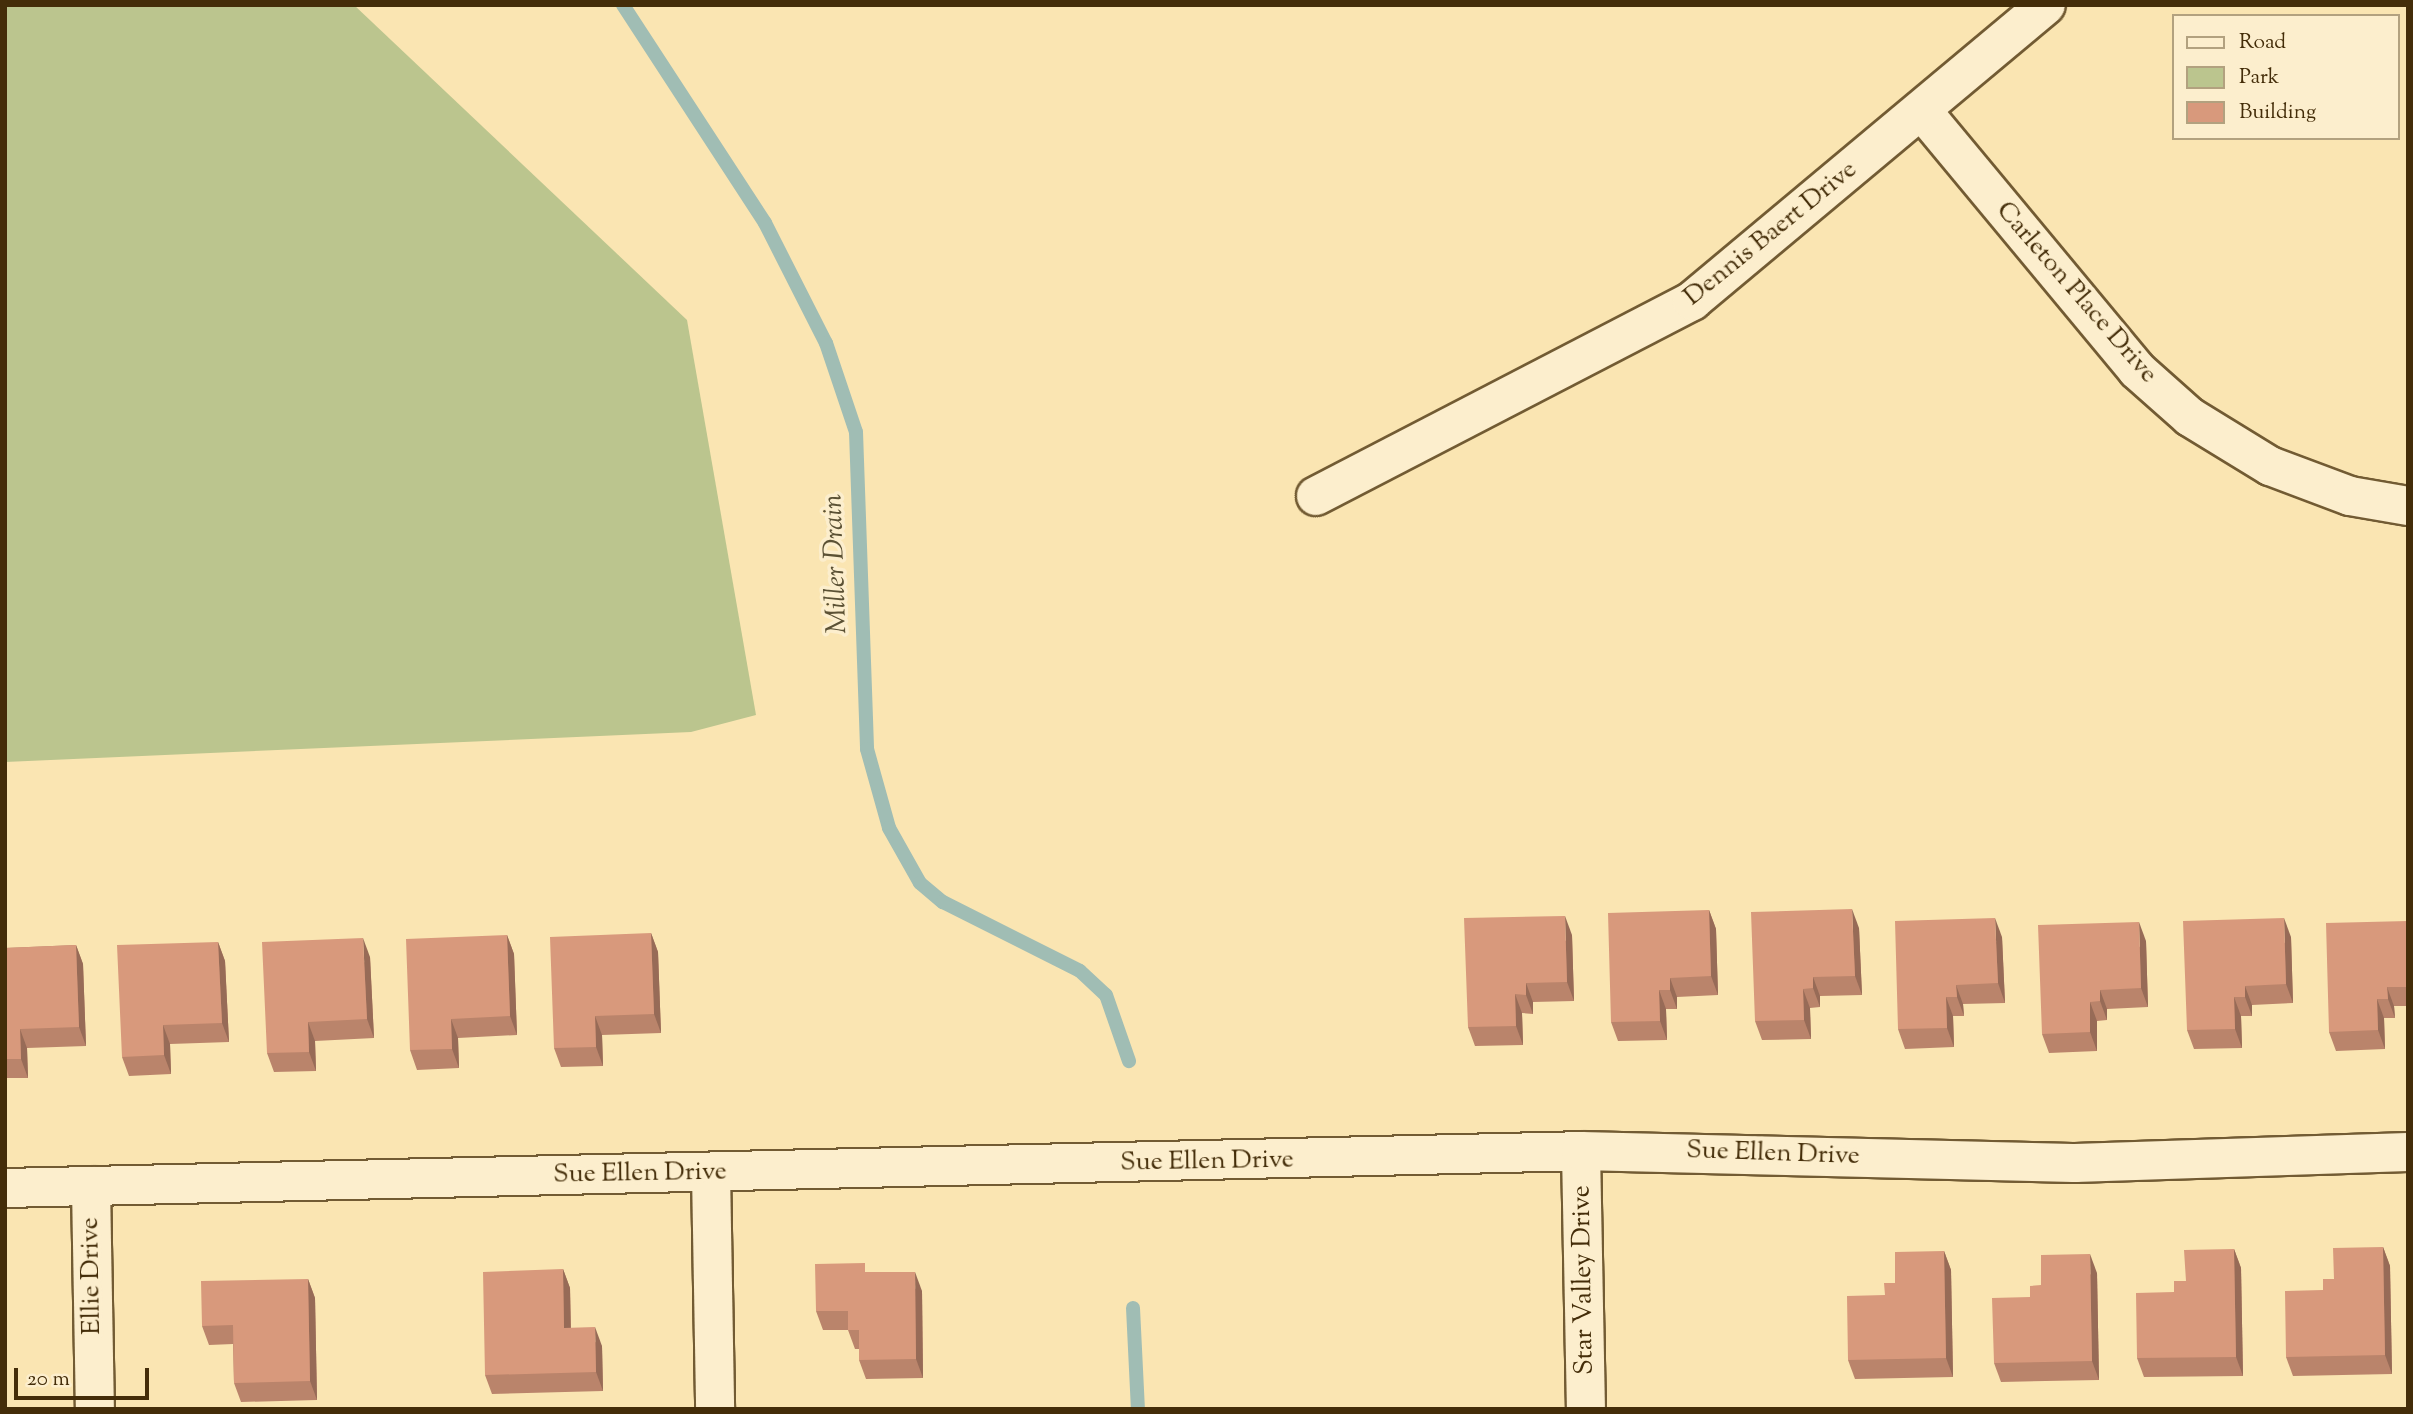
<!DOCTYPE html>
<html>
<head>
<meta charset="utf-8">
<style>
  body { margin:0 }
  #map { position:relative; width:2413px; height:1414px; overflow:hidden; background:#fae5b2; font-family:"Sorts Mill Goudy",serif }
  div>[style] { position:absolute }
  .green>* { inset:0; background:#bbc58e }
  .stream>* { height:14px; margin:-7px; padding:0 7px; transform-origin:7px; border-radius:7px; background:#a0bdb4 }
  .roads { filter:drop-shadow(2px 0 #725b33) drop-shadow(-2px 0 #725b33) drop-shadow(0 2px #725b33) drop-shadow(0 -2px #725b33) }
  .minor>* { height:38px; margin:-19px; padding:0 19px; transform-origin:19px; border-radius:19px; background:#fceecd }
  .wall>* { inset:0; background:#ba846b }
  .shaded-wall>* { inset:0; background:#976b57 }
  .building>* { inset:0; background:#d8997c }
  span { translate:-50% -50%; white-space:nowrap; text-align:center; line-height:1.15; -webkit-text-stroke:7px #fceecd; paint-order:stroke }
  .street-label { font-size:26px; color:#442d09 }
  .water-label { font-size:28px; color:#5b5134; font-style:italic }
  .frame { position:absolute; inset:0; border:7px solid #442d09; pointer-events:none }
  .legend { position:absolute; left:2172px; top:14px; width:228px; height:126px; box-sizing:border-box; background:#fceecd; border:2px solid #b2a17f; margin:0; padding:9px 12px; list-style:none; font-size:21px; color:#442d09 }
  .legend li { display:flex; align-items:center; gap:14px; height:35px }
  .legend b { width:35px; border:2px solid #b2a17f }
  .scale { position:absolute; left:14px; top:1368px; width:135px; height:32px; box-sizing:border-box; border:4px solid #442d09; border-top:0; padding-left:9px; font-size:21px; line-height:24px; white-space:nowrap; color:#442d09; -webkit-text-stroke:5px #fceecd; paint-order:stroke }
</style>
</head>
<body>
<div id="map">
  <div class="green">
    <i style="clip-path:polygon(5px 5px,354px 5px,687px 320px,756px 715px,691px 732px,5px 762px)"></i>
  </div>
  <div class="stream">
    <i style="left:623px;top:5px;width:260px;rotate:56.9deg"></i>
    <i style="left:765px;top:223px;width:135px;rotate:63.1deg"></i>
    <i style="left:826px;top:343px;width:94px;rotate:71.4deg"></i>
    <i style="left:856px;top:432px;width:317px;rotate:88deg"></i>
    <i style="left:867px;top:749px;width:82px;rotate:74.4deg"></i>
    <i style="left:889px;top:828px;width:63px;rotate:60.6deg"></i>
    <i style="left:920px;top:883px;width:30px;rotate:40deg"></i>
    <i style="left:943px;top:902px;width:153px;rotate:26.7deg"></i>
    <i style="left:1080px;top:971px;width:35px;rotate:43deg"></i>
    <i style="left:1106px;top:995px;width:70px;rotate:70.8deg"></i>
    <i style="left:1133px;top:1308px;width:101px;rotate:87.2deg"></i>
  </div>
  <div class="roads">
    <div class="minor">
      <i style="left:1923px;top:112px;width:335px;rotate:50.3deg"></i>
      <i style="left:2137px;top:370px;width:71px;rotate:41.6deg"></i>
      <i style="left:2190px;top:417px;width:94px;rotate:31.5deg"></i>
      <i style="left:2270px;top:466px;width:85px;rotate:20.6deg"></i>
      <i style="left:2350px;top:496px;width:59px;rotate:9.8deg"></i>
      <i style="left:1316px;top:496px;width:424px;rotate:-27.4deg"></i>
      <i style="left:1692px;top:301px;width:461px;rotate:-39.9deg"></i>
      <i style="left:1581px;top:1151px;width:258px;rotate:88.9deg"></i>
      <i style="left:711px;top:1172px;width:237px;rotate:89deg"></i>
      <i style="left:91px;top:1186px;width:223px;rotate:89deg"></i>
      <i style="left:5px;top:1188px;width:1576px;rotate:-1.34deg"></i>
      <i style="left:1581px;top:1151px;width:494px;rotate:1.4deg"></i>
      <i style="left:2075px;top:1163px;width:333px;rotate:-1.9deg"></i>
    </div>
  </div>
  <div class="wall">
    <i style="clip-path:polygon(1709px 910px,1716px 929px,1718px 995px,1677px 997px,1677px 1009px,1666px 1009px,1667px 1040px,1618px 1041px,1611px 1022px)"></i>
    <i style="clip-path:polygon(2408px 921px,2408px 1006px,2394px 1006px,2395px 1018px,2384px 1018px,2385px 1049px,2336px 1051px,2329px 1032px)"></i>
    <i style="clip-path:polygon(1859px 928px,1862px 995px,1820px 996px,1820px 1007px,1810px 1008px,1811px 1039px,1762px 1040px,1755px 1021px)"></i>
    <i style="clip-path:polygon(651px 933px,658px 952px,661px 1033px,602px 1035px,603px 1066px,561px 1067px,554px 1048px)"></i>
    <i style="clip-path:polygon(507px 935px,514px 954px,517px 1035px,458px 1038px,459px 1068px,417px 1070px,410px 1050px)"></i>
    <i style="clip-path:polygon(1572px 935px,1574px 1001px,1533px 1002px,1533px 1014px,1522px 1013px,1523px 1045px,1475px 1046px,1468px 1027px)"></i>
    <i style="clip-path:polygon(2002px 937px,2005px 1003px,1963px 1004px,1964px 1016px,1953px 1016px,1954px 1047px,1905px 1049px,1898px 1029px)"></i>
    <i style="clip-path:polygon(2291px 937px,2293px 1003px,2252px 1005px,2252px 1016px,2241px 1016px,2242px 1048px,2194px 1049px,2187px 1030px)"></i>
    <i style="clip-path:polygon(2146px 941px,2148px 1007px,2107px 1009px,2107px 1020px,2097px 1021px,2097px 1051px,2049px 1053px,2042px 1034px)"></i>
    <i style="clip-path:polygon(218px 942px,225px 961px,229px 1042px,170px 1044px,171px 1074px,129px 1076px,122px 1057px)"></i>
    <i style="clip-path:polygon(76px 945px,83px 964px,86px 1046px,27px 1048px,28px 1078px,5px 1078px,5px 948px)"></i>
    <i style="clip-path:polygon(370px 957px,374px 1038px,315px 1041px,316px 1071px,274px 1072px,267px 1053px)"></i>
    <i style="clip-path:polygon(2383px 1247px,2390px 1266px,2392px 1374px,2293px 1376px,2286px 1357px,2323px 1290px,2334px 1279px)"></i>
    <i style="clip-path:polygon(2234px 1249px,2241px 1268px,2243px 1376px,2144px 1377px,2137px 1358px,2174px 1292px,2186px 1281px)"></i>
    <i style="clip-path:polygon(1944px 1251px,1951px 1270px,1953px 1377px,1855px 1379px,1848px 1360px,1885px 1295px,1895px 1283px)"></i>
    <i style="clip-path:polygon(563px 1269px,570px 1288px,571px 1328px,602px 1346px,603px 1391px,492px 1394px,485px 1375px)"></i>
    <i style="clip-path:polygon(868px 1272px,922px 1291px,923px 1378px,866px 1379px,859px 1360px,859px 1349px,855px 1349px,848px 1330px,823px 1330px,816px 1311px)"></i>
    <i style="clip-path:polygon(2097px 1273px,2099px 1380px,2001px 1382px,1994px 1363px,2030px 1297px,2041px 1285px)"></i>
    <i style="clip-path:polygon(308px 1279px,315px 1298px,317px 1400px,241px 1402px,234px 1383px,233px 1344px,209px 1345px,202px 1326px)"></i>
  </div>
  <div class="shaded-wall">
    <i style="clip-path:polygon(1852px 909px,1859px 928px,1862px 995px,1855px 976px)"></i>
    <i style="clip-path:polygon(1709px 910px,1716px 929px,1718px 995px,1711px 976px)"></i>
    <i style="clip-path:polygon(1565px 916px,1572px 935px,1574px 1001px,1567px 982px)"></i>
    <i style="clip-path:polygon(1995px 918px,2002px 937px,2005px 1003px,1998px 983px)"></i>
    <i style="clip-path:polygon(2284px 918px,2291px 937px,2293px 1003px,2286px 984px)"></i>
    <i style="clip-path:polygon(2139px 922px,2146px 941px,2148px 1007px,2141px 988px)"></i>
    <i style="clip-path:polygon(651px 933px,658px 952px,661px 1033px,654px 1014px)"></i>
    <i style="clip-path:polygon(507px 935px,514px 954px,517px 1035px,510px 1016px)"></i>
    <i style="clip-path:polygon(363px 938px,370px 957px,374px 1038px,367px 1019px)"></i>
    <i style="clip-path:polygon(218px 942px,225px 961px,229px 1042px,222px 1023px)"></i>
    <i style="clip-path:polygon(76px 945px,83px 964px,86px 1046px,79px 1027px)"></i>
    <i style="clip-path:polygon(1813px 977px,1820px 996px,1820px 1007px,1813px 988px)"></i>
    <i style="clip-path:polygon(1670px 978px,1677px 997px,1677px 1009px,1670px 990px)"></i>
    <i style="clip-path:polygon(1526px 983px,1533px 1002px,1533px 1014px,1526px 995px)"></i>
    <i style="clip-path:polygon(1956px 985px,1963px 1004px,1964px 1016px,1957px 997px)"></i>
    <i style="clip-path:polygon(2245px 986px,2252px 1005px,2252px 1016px,2245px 997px)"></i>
    <i style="clip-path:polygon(2387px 987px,2394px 1006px,2395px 1018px,2388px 999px)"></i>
    <i style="clip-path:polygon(1803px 989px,1810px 1008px,1811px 1039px,1804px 1020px)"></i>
    <i style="clip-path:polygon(1659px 990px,1666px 1009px,1667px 1040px,1660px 1021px)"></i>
    <i style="clip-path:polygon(2100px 990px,2107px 1009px,2107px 1020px,2100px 1001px)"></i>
    <i style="clip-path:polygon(1515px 994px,1522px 1013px,1523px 1045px,1516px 1026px)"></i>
    <i style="clip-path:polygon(1946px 997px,1953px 1016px,1954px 1047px,1947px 1028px)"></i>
    <i style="clip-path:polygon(2234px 997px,2241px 1016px,2242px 1048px,2235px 1029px)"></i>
    <i style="clip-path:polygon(2377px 999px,2384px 1018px,2385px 1049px,2378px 1030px)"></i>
    <i style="clip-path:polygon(2090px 1002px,2097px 1021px,2097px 1051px,2090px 1032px)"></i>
    <i style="clip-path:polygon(595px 1016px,602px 1035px,603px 1066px,596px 1047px)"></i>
    <i style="clip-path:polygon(451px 1019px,458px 1038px,459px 1068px,452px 1049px)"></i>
    <i style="clip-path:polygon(308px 1022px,315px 1041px,316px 1071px,309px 1052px)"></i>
    <i style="clip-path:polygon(163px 1025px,170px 1044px,171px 1074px,164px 1055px)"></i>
    <i style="clip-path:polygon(20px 1029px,27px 1048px,28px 1078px,21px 1059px)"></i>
    <i style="clip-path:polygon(2383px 1247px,2390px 1266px,2392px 1374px,2385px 1355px)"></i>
    <i style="clip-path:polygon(2234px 1249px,2241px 1268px,2243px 1376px,2236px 1357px)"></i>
    <i style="clip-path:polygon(1944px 1251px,1951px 1270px,1953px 1377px,1946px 1358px)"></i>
    <i style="clip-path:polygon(2090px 1254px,2097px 1273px,2099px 1380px,2092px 1361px)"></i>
    <i style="clip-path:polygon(563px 1269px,570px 1288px,571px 1347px,564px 1328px)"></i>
    <i style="clip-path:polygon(915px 1272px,922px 1291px,923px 1378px,916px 1359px)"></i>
    <i style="clip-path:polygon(308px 1279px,315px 1298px,317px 1400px,310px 1381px)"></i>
    <i style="clip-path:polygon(595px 1327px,602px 1346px,603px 1391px,596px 1372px)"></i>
  </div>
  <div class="building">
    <i style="clip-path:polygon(1852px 909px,1855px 976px,1813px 977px,1813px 988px,1803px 989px,1804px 1020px,1755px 1021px,1751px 912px)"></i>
    <i style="clip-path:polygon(1709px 910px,1711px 976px,1670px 978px,1670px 990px,1659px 990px,1660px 1021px,1611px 1022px,1608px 913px)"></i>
    <i style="clip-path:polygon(1565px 916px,1567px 982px,1526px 983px,1526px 995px,1515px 994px,1516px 1026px,1468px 1027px,1464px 918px)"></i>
    <i style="clip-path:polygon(1995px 918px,1998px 983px,1956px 985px,1957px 997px,1946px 997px,1947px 1028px,1898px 1029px,1895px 921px)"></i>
    <i style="clip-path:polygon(2284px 918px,2286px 984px,2245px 986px,2245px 997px,2234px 997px,2235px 1029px,2187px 1030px,2183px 921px)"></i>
    <i style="clip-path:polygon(2408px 921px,2408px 987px,2387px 987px,2388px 999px,2377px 999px,2378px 1030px,2329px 1032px,2326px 923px)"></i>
    <i style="clip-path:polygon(2139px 922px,2141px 988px,2100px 990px,2100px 1001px,2090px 1002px,2090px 1032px,2042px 1034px,2038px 925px)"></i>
    <i style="clip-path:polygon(651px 933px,654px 1014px,595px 1016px,596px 1047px,554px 1048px,550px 937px)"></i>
    <i style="clip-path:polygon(507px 935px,510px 1016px,451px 1019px,452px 1049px,410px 1050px,406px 939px)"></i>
    <i style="clip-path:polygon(363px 938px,367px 1019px,308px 1022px,309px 1052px,267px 1053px,262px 942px)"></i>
    <i style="clip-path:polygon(218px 942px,222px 1023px,163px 1025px,164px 1055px,122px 1057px,117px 945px)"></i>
    <i style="clip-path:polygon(76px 945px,79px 1027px,20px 1029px,21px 1059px,5px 1059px,5px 948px)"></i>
    <i style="clip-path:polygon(2383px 1247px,2385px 1355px,2286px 1357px,2285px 1291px,2323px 1290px,2323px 1279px,2334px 1279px,2333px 1248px)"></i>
    <i style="clip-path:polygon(2234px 1249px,2236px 1357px,2137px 1358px,2136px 1293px,2174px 1292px,2174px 1281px,2186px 1281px,2184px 1250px)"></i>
    <i style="clip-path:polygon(1944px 1251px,1946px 1358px,1848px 1360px,1847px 1296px,1885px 1295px,1884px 1283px,1895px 1283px,1895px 1252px)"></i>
    <i style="clip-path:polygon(2090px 1254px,2092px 1361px,1994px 1363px,1992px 1298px,2030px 1297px,2030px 1286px,2041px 1285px,2041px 1255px)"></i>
    <i style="clip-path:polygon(865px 1263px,865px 1272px,915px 1272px,916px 1359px,859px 1360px,859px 1330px,848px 1330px,848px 1311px,816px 1311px,815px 1264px)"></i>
    <i style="clip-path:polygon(563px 1269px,564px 1328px,595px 1327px,596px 1372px,485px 1375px,483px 1272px)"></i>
    <i style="clip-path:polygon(308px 1279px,310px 1381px,234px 1383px,233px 1325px,202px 1326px,201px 1281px)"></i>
  </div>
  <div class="street-label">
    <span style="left:1771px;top:234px;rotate:-39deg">Dennis Baert Drive</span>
    <span style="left:2076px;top:293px;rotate:49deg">Carleton Place Drive</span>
    <span style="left:1773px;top:1154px;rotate:2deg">Sue Ellen Drive</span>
    <span style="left:1207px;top:1162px;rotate:-1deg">Sue Ellen Drive</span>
    <span style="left:640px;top:1174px;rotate:-1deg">Sue Ellen Drive</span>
    <span style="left:92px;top:1276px;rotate:-91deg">Ellie Drive</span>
    <span style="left:1584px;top:1280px;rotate:-91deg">Star Valley Drive</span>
  </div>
  <div class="water-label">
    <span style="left:836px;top:564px;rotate:-92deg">Miller Drain</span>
  </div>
  <div class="frame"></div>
  <ul class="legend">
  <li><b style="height:9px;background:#fceecd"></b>Road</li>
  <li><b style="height:19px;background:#bbc58e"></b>Park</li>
  <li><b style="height:19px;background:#d8997c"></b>Building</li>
  </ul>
  <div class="scale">20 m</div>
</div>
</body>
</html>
